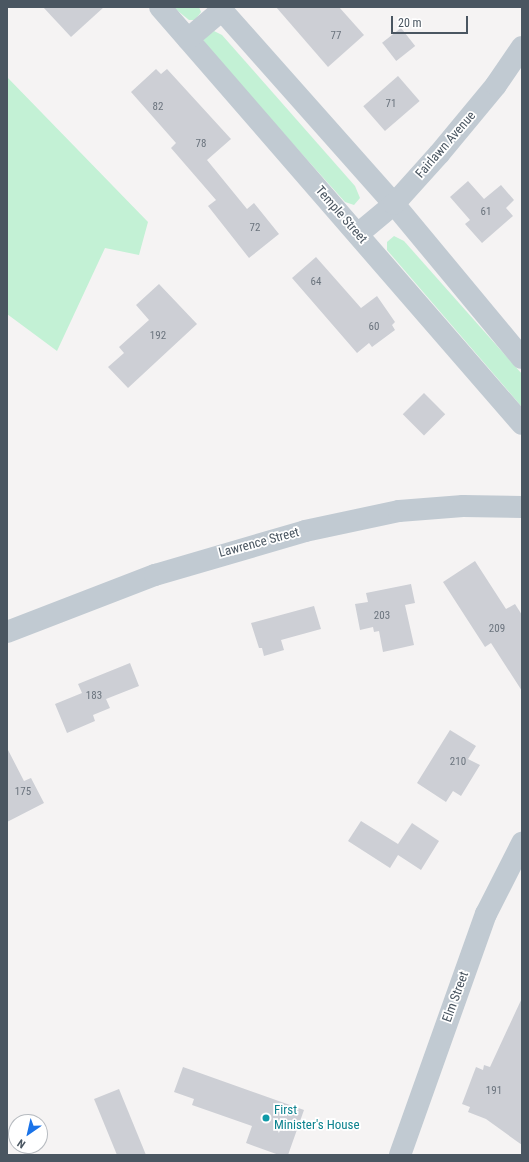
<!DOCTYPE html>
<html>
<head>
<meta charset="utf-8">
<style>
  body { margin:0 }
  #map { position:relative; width:529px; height:1162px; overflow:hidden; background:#f5f3f3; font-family:"Roboto Condensed",sans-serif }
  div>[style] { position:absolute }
  .green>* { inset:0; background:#c3f1d5 }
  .building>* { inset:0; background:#cdcfd5; transform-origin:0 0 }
  .minor>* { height:22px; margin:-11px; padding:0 11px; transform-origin:11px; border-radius:11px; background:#c1cad2 }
  .tertiary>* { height:22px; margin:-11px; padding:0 11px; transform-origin:11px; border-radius:11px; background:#c1cad2 }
  .dots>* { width:11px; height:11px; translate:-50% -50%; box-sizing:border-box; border:2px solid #fff; border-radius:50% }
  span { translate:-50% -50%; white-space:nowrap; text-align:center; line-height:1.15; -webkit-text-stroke:3.5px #fff; paint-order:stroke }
  .number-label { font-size:11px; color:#6b747e }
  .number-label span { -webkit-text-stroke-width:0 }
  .street-label { font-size:13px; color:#4a5661 }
  .culture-label { font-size:13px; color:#0d838f }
  .left { translate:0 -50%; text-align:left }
  .frame { position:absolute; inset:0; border:8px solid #4a5661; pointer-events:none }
  .north { position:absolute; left:8px; top:1114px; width:40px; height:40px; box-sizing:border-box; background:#fff; border:1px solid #b7bbc0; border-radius:50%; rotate:214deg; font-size:11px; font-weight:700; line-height:16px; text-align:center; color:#4a5661 }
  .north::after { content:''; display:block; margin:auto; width:14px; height:18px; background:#1a73e8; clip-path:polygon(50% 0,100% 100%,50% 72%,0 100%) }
  .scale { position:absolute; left:391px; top:16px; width:77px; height:18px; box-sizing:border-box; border:2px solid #4a5661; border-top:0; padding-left:5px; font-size:12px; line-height:14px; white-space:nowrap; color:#4a5661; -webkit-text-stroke:3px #fff; paint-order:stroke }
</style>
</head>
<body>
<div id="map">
  <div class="green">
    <i style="clip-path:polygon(173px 7px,199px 7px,201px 12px,195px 20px,189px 20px)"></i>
    <i style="clip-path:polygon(214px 31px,222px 35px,355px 186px,360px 198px,354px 205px,345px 202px,207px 48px,203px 39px)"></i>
    <i style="clip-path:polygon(7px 77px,148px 222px,139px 255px,105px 248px,57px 351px,7px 314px)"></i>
    <i style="clip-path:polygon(394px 236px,404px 241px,522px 374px,522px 407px,387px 250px,387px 242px)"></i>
  </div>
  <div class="building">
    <i style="clip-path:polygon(43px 7px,104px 7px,71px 37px)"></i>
    <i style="clip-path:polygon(276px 7px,339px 7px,364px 35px,328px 67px)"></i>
    <i style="left:401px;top:28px;width:23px;height:24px;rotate:52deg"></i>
    <i style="clip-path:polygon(156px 69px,161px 74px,167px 69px,231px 139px,207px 160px,247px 209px,254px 203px,279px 234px,249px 258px,208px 206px,216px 200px,171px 148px,176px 143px,131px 92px)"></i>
    <i style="left:398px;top:76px;width:33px;height:46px;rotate:49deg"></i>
    <i style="clip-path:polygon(468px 181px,484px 199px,501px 185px,514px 200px,506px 208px,513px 216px,482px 243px,465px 224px,470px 220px,450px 197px)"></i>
    <i style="clip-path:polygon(316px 257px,361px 308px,377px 296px,395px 322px,392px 325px,395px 330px,372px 347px,369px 343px,357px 353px,292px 278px)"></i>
    <i style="clip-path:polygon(159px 284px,197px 324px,128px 388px,108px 367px,124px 353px,119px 347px,149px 320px,136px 305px)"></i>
    <i style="left:424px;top:393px;width:30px;height:30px;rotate:45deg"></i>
    <i style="clip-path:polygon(475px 561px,506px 609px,515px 604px,522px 615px,522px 691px,491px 643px,485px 647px,443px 582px)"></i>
    <i style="clip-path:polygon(411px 584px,415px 603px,405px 605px,414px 645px,383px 652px,379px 631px,374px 632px,373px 627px,360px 630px,355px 604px,368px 602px,366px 593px)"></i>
    <i style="clip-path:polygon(314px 606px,321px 629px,281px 640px,284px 650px,264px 656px,262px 648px,259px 648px,251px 623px)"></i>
    <i style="clip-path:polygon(130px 663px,139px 686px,106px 699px,110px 708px,93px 715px,95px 721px,67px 733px,55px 704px,82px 693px,78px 684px)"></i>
    <i style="clip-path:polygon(450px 730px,476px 746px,468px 759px,480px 765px,461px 796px,453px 791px,446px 802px,417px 783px)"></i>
    <i style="clip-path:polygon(7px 748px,24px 781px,31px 778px,44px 803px,7px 822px)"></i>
    <i style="clip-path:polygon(361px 821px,398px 844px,412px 823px,439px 841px,421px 870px,398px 855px,390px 868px,348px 841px)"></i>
    <i style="clip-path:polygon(522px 998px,522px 1145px,486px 1119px,468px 1112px,470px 1107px,462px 1104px,476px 1067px,483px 1070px,484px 1065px,490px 1067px)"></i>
    <i style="clip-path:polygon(183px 1067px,304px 1110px,288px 1155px,279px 1155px,246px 1143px,252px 1126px,192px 1105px,194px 1099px,174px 1092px)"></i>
    <i style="clip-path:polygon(119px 1089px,146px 1155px,117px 1155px,94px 1099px)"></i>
  </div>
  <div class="minor">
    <i style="left:160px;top:7px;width:552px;rotate:49.04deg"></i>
    <i style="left:219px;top:7px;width:264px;rotate:48.4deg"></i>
    <i style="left:394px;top:204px;width:200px;rotate:50.3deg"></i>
    <i style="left:188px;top:39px;width:45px;rotate:-40.5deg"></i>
    <i style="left:358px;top:234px;width:47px;rotate:-39.8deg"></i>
    <i style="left:394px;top:204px;width:67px;rotate:-48deg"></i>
    <i style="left:439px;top:154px;width:89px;rotate:-50.4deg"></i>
    <i style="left:496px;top:85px;width:46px;rotate:-55.6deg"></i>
    <i style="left:7px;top:632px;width:159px;rotate:-21.1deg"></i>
    <i style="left:155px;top:575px;width:156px;rotate:-16.3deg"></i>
    <i style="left:305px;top:531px;width:96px;rotate:-12deg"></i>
    <i style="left:399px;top:511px;width:64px;rotate:-4.5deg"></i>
    <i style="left:463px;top:506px;width:59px;rotate:1deg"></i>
  </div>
  <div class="tertiary">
    <i style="left:400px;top:1155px;width:256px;rotate:-70.4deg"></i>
    <i style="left:486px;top:914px;width:80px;rotate:-63.1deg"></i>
  </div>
  <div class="dots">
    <i style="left:266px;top:1118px;background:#0f9aa8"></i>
  </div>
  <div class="number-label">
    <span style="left:336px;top:36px">77</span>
    <span style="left:391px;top:104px">71</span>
    <span style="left:158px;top:107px">82</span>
    <span style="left:201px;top:144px">78</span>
    <span style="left:486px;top:212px">61</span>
    <span style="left:255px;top:228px">72</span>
    <span style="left:316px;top:282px">64</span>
    <span style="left:374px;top:327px">60</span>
    <span style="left:158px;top:336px">192</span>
    <span style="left:382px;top:616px">203</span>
    <span style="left:497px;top:629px">209</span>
    <span style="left:94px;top:696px">183</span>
    <span style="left:458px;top:762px">210</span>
    <span style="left:23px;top:792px">175</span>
    <span style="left:494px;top:1091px">191</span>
  </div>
  <div class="street-label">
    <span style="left:446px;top:145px;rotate:-49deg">Fairlawn Avenue</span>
    <span style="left:341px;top:215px;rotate:49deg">Temple Street</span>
    <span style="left:259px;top:543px;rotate:-15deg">Lawrence Street</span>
    <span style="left:456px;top:997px;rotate:-70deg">Elm Street</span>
  </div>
  <div class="culture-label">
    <span class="left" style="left:274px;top:1118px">First<br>Minister's House</span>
  </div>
  <div class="frame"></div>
  <div class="north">N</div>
  <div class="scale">20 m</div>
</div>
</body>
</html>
